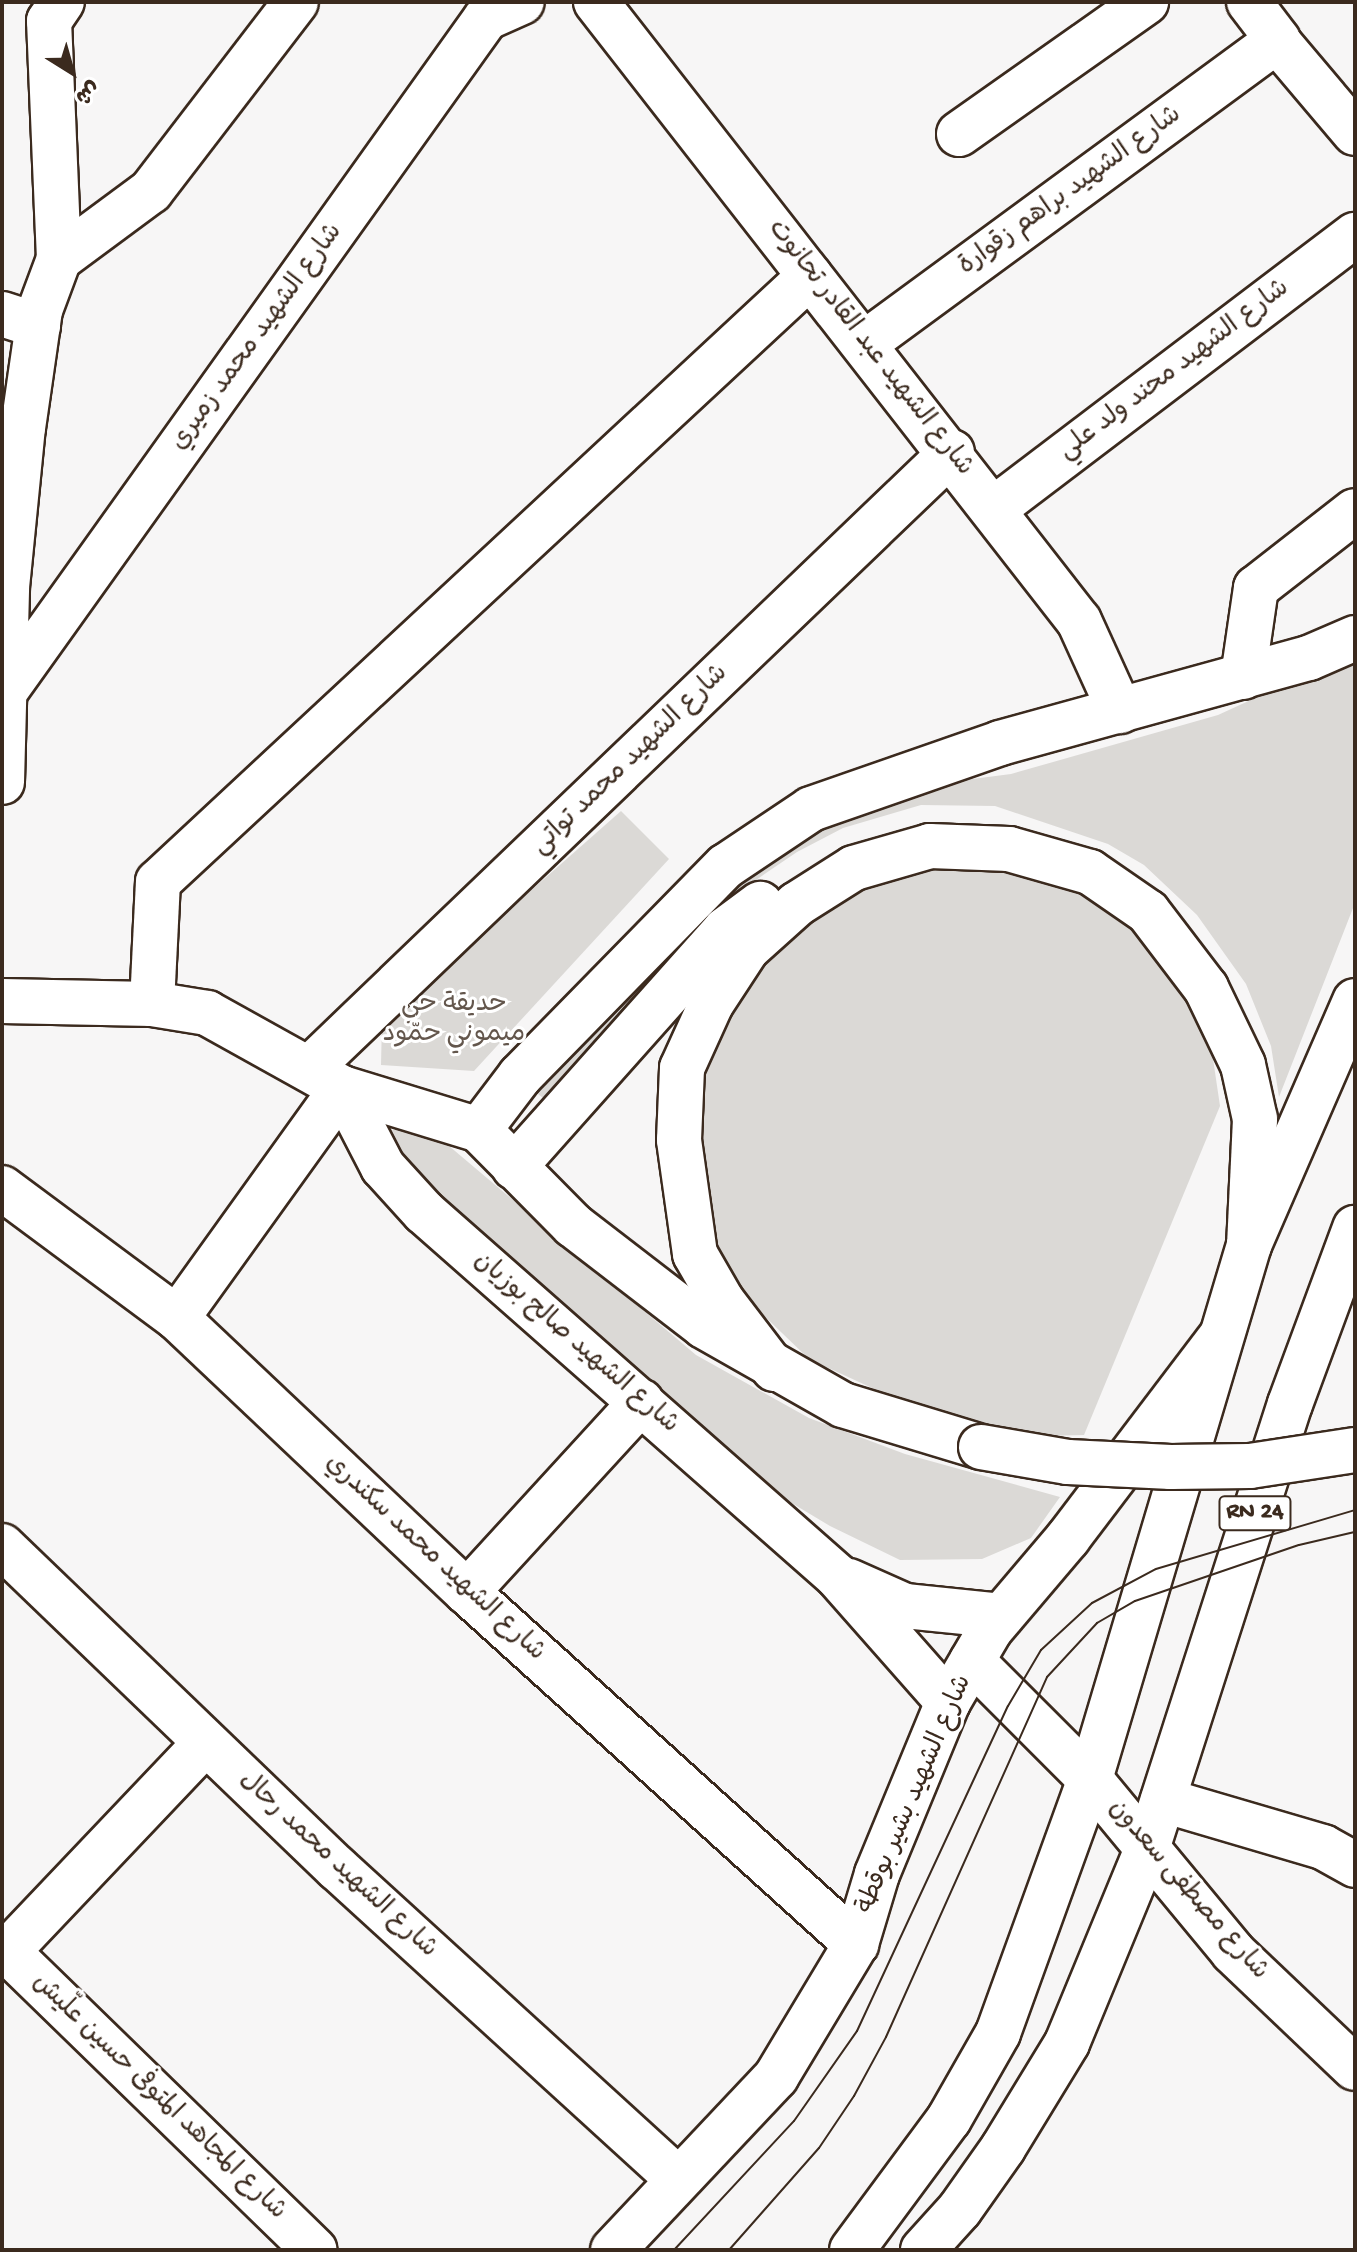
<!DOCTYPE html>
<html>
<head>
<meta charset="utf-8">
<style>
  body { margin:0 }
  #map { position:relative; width:1357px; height:2252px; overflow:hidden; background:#f7f6f6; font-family:"Gochi Hand","Playpen Sans Arabic",sans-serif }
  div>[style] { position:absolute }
  .green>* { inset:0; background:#dbd9d6 }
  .roads { filter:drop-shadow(2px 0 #3b2a1e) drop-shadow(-2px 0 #3b2a1e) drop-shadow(0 2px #3b2a1e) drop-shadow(0 -2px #3b2a1e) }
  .minor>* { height:44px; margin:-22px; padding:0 22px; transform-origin:22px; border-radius:22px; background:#fff }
  .major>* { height:44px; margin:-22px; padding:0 22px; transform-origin:22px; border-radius:22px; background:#fff }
  .highway>* { height:44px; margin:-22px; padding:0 22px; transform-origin:22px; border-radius:22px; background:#fff }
  .tram>* { height:2px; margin:-1px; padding:0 1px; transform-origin:1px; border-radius:1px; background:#3b2a1e }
  .bridges { filter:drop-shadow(2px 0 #3b2a1e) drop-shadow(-2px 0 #3b2a1e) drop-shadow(0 2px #3b2a1e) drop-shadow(0 -2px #3b2a1e) }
  .major-bridge>* { height:44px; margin:-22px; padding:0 22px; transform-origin:22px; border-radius:22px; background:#fff }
  span { translate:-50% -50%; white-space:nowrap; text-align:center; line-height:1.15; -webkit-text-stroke:6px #fff; paint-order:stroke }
  .shield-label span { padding:2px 6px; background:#fff; border:2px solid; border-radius:6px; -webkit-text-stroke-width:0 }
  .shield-label { font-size:24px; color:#3b2a1e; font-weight:700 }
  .street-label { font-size:26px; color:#3b2a1e }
  .park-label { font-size:26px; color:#63564c }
  .frame { position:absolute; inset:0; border:4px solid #3b2a1e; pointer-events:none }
  .north { position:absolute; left:32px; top:32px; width:80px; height:80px; -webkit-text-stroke:6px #fff; paint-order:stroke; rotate:143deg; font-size:22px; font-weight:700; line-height:32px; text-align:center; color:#3b2a1e }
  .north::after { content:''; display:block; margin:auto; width:28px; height:36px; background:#3b2a1e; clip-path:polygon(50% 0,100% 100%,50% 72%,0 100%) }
</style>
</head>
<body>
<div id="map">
  <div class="green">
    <i style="clip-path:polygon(1355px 652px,1355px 903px,1279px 1097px,1271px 1046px,1246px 984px,1197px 915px,1144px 865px,1108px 844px,995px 806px,921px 805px,843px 828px,797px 852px,753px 882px,708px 925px,543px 1098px,533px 1090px,701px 913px,801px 833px,957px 781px,1011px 774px,1218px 715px)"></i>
    <i style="clip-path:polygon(621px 811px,669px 859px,474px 1071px,381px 1065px,382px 1022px)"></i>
    <i style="clip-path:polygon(913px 857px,1091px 882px,1196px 999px,1212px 1052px,1220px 1106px,1084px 1435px,1041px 1436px,909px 1405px,809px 1359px,752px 1304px,710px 1237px,688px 1091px,762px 945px)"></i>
    <i style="clip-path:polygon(429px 1129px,696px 1355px,809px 1418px,905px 1454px,1060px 1497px,1031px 1538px,982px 1559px,900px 1560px,830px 1526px,775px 1493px,412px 1173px,392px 1130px)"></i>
  </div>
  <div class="roads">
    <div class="minor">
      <i style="left:596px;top:2px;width:785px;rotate:52.04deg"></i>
      <i style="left:1079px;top:621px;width:99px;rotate:65.5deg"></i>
      <i style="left:1278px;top:42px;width:119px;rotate:49.8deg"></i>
      <i style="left:959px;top:134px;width:229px;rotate:-35.2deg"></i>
      <i style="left:59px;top:259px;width:114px;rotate:-36.5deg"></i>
      <i style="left:151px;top:191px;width:238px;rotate:-52.5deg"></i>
      <i style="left:2px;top:314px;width:38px;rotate:18deg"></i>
      <i style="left:865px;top:343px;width:512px;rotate:-36.27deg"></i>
      <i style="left:1278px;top:40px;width:48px;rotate:-127.3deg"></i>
      <i style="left:995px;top:508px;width:452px;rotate:-37.2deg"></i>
      <i style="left:1243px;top:677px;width:90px;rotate:-81.7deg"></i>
      <i style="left:1256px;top:588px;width:125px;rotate:-37.9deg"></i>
      <i style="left:6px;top:690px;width:826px;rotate:-54.46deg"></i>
      <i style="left:486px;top:18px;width:39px;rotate:-24deg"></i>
      <i style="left:2px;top:782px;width:195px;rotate:-88.5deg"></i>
      <i style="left:7px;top:587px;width:160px;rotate:-84.3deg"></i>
      <i style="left:23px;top:428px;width:119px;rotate:-81.8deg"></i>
      <i style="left:40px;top:310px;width:54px;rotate:-69.6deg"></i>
      <i style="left:59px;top:259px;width:238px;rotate:-92.4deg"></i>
      <i style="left:49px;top:21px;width:23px;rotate:-56deg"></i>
      <i style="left:2px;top:1001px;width:150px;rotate:1.1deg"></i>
      <i style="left:152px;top:1004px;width:56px;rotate:9.3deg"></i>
      <i style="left:207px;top:1013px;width:154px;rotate:29.1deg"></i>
      <i style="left:342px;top:1088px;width:143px;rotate:17deg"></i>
      <i style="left:152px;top:1004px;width:122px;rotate:-87.2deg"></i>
      <i style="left:158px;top:882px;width:890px;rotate:-42.91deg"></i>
      <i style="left:309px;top:1069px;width:891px;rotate:-43.82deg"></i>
      <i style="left:2px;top:1188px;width:218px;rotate:36.6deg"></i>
      <i style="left:177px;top:1318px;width:399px;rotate:43.4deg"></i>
      <i style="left:467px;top:1592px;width:525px;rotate:42.14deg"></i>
      <i style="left:177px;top:1318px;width:283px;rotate:-54.3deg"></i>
      <i style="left:342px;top:1088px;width:89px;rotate:62.6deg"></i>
      <i style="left:383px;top:1167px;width:61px;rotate:47.7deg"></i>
      <i style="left:424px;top:1212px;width:551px;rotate:41.39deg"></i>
      <i style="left:837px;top:1576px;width:168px;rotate:48.6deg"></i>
      <i style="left:2px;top:1546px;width:465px;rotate:43.9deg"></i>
      <i style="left:337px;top:1868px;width:462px;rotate:42.4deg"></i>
      <i style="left:849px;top:1581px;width:61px;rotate:24.1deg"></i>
      <i style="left:905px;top:1606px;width:97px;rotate:5.9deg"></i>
      <i style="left:467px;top:1592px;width:258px;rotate:-47.5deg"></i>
      <i style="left:972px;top:1661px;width:167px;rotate:45deg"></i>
      <i style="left:1090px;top:1779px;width:224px;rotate:50.4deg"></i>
      <i style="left:1233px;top:1952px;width:168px;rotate:43.6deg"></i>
      <i style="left:1163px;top:1800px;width:167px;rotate:16.4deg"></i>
      <i style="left:1323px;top:1847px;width:37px;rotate:29deg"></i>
      <i style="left:2px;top:1946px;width:436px;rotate:44.2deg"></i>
      <i style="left:7px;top:1952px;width:288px;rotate:-46.5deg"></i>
      <i style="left:613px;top:2250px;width:238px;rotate:-46.7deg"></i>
      <i style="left:776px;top:2077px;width:155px;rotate:-59deg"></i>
      <i style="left:856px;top:1944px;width:73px;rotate:-73.3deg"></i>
      <i style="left:877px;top:1874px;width:186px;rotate:-67.6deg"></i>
      <i style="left:948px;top:1702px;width:83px;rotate:-59.7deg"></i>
      <i style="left:990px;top:1630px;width:121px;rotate:-49.7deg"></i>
      <i style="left:1068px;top:1538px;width:251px;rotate:-52.8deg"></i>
    </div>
    <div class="major">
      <i style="left:479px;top:1130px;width:134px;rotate:45.3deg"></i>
      <i style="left:573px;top:1225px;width:165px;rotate:37.6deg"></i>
      <i style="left:704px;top:1326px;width:160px;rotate:29.6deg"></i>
      <i style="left:843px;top:1405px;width:144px;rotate:16.9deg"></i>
      <i style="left:852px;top:2250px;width:163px;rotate:-53.5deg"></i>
      <i style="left:949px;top:2119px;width:99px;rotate:-60.3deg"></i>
      <i style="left:998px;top:2033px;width:270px;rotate:-70.1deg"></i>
      <i style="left:923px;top:2250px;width:55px;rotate:-47.9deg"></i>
      <i style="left:960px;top:2209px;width:75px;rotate:-54.8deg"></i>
      <i style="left:1003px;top:2148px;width:123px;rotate:-58.6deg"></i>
      <i style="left:1067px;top:2043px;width:210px;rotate:-67.6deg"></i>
    </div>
    <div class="highway">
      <i style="left:479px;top:1130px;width:68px;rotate:-52.8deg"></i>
      <i style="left:520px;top:1076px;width:294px;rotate:-45.6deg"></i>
      <i style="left:726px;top:866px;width:102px;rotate:-33.8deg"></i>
      <i style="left:811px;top:809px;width:200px;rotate:-19.2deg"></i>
      <i style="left:1000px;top:743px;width:320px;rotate:-15.4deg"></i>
      <i style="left:1309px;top:658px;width:50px;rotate:-23.5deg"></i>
      <i style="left:514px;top:1167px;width:317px;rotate:-48.3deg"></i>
      <i style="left:725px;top:930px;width:44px;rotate:-36.6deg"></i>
      <i style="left:774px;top:1369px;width:86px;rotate:-127.4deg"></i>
      <i style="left:722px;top:1301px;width:54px;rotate:-119.9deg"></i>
      <i style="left:695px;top:1254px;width:115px;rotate:-98deg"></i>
      <i style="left:679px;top:1140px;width:72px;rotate:-87.6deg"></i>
      <i style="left:682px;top:1068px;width:70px;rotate:-65.6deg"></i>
      <i style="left:711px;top:1004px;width:66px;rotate:-56.8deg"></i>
      <i style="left:747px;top:949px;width:67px;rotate:-42deg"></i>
      <i style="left:797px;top:904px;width:67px;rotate:-32.3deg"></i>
      <i style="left:854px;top:868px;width:79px;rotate:-16.1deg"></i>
      <i style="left:930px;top:846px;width:79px;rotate:2.2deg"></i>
      <i style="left:1009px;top:849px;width:84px;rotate:15.9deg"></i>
      <i style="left:1090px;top:872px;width:70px;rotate:34.6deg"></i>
      <i style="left:1148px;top:912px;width:96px;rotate:52.7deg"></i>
      <i style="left:1206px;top:988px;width:85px;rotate:64.3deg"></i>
      <i style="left:1243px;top:1065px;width:55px;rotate:77.5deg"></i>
      <i style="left:1255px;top:1119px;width:126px;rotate:92.7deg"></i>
      <i style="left:1090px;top:1779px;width:557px;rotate:-73.42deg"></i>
      <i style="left:1249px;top:1245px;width:266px;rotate:-66.5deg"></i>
      <i style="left:1147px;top:1849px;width:467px;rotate:-72.2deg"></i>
      <i style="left:1290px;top:1404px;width:188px;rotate:-69.7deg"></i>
    </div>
  </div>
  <div class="tram">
    <i style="left:674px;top:2250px;width:176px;rotate:-47.1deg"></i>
    <i style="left:794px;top:2121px;width:110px;rotate:-55deg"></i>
    <i style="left:857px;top:2031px;width:358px;rotate:-65.1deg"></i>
    <i style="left:1008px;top:1706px;width:65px;rotate:-59.5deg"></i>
    <i style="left:1041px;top:1650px;width:69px;rotate:-42.7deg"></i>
    <i style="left:1092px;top:1603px;width:72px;rotate:-28deg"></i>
    <i style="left:1156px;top:1569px;width:208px;rotate:-16.5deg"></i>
    <i style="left:729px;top:2250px;width:136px;rotate:-48.6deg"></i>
    <i style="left:819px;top:2148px;width:63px;rotate:-56.1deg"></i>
    <i style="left:854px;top:2096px;width:67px;rotate:-61.5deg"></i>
    <i style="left:886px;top:2037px;width:394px;rotate:-65.9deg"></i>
    <i style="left:1047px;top:1677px;width:74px;rotate:-47.2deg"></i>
    <i style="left:1097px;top:1623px;width:44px;rotate:-30.1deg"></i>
    <i style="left:1135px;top:1601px;width:173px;rotate:-18.9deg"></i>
    <i style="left:1299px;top:1545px;width:57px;rotate:-13.1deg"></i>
  </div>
  <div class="bridges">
    <div class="major-bridge">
      <i style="left:981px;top:1447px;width:88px;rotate:9.8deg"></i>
      <i style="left:1068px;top:1462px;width:103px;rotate:2.8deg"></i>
      <i style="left:1171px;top:1467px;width:79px;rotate:-0.7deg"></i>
      <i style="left:1250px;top:1466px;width:106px;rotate:-8.7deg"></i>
    </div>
  </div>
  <div class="shield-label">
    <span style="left:1255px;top:1513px">RN 24</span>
  </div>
  <div class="street-label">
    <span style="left:1071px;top:192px;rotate:-36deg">شارع الشهيد براهم زقوارة</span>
    <span style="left:258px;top:338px;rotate:-54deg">شارع الشهيد محمد زميري</span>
    <span style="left:869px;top:349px;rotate:52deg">شارع الشهيد عبد القادر تحانوت</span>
    <span style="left:1175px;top:371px;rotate:-37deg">شارع الشهيد محند ولد علي</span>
    <span style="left:631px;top:761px;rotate:-44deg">شارع الشهيد محمد تواتي</span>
    <span style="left:575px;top:1344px;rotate:41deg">شارع الشهيد صالح بوزيان</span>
    <span style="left:434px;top:1559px;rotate:43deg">شارع الشهيد محمد سكندري</span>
    <span style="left:916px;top:1795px;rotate:-67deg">شارع الشهيد بشير بوقطة</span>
    <span style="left:337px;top:1866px;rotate:43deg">شارع الشهيد محمد رحال</span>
    <span style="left:1187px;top:1891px;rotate:49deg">شارع مصطفى سعدون</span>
    <span style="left:158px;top:2098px;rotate:44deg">شارع المجاهد المتوفى حسين علّيش</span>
  </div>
  <div class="park-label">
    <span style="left:454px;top:1021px">حديقة حي<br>ميموني حمّود</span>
  </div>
  <div class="frame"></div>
  <div class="north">ش</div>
</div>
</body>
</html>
